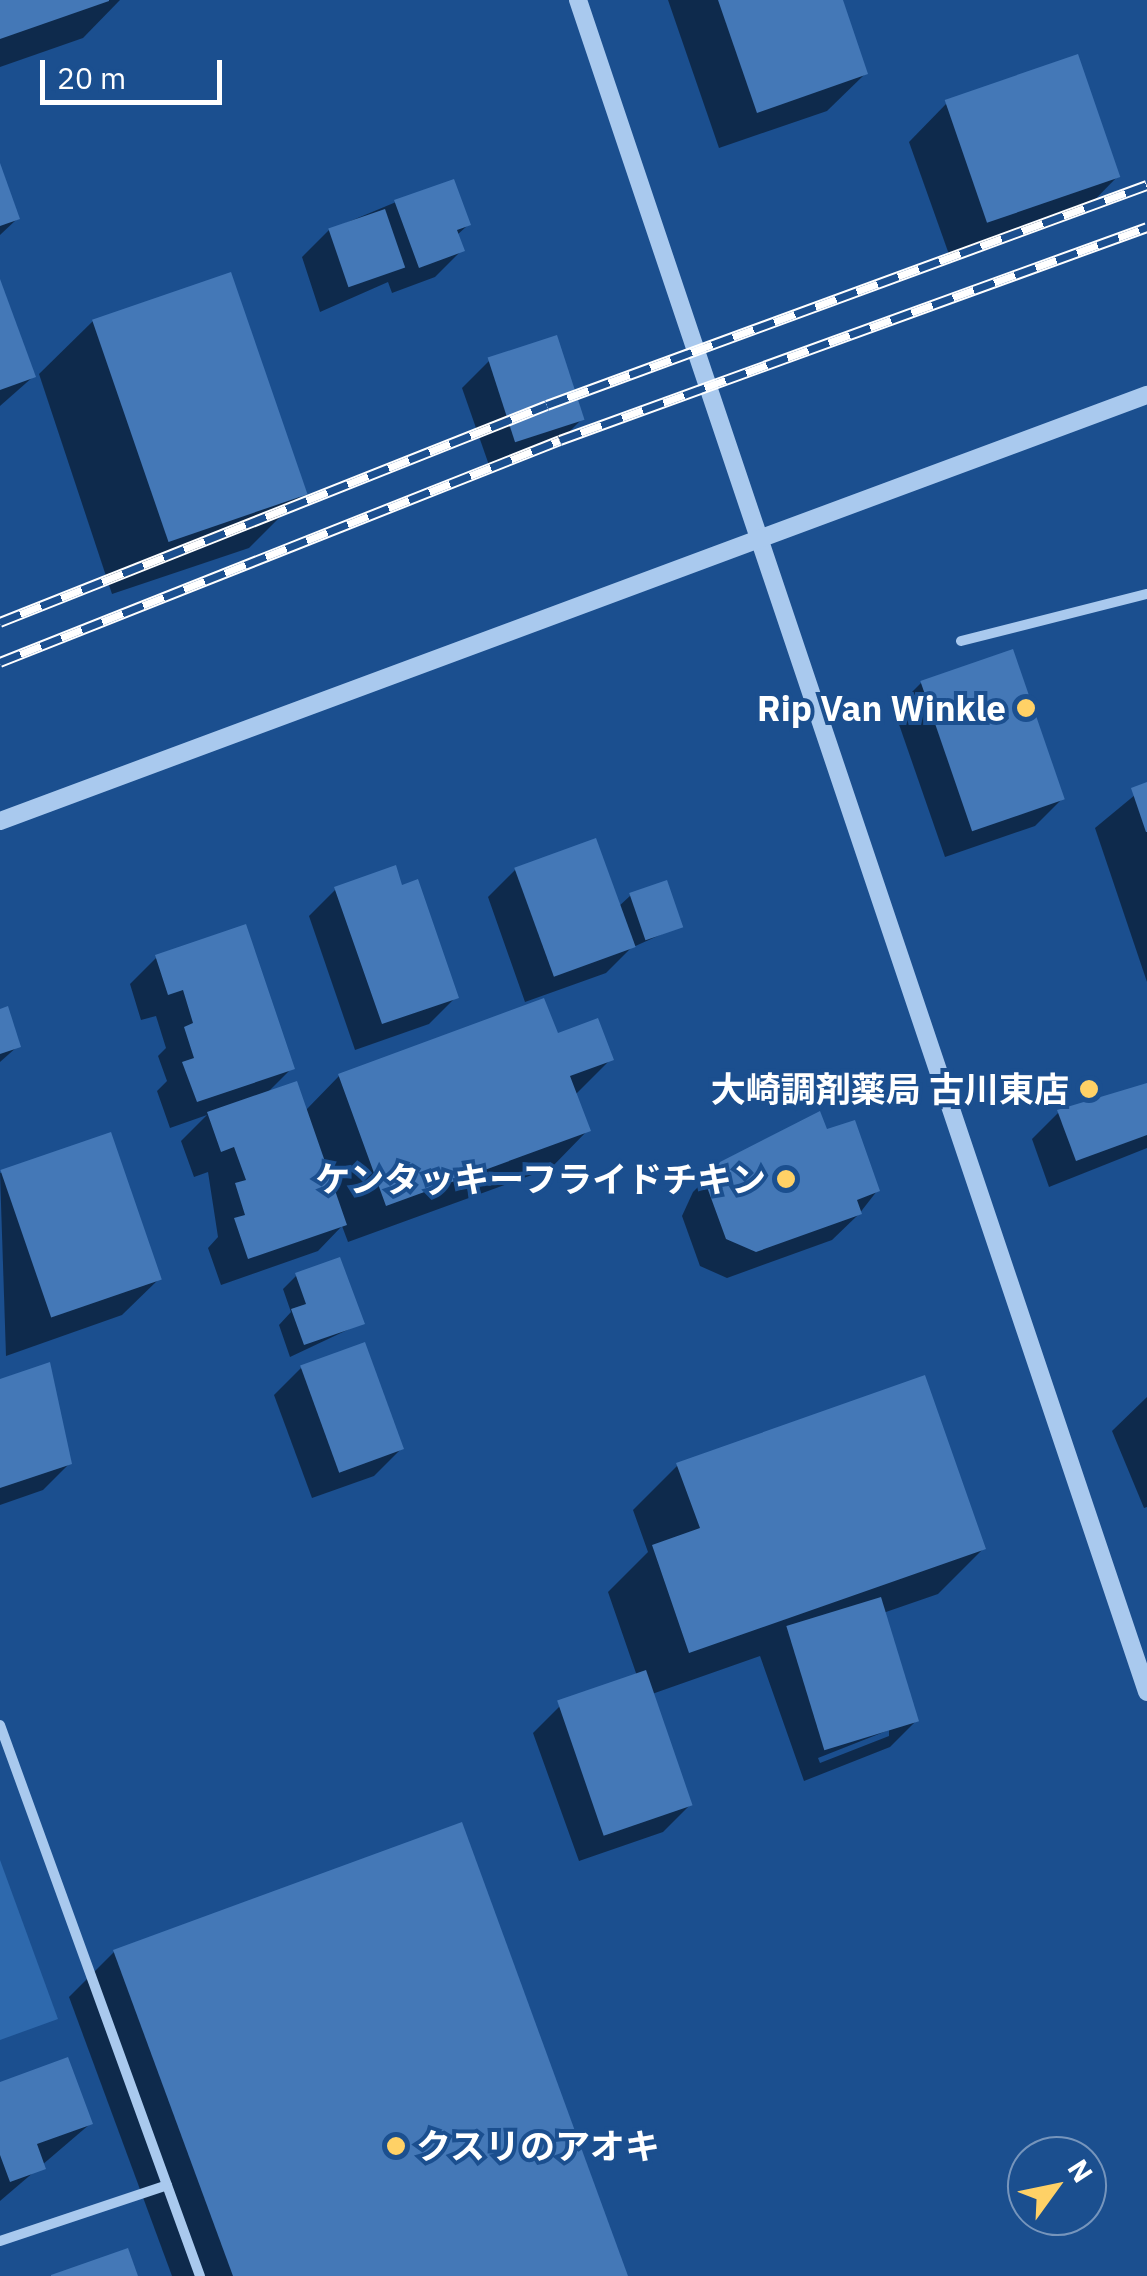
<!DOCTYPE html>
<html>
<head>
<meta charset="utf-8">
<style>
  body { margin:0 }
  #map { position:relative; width:1147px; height:2276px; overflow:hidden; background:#1b4f8f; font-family:"IBM Plex Sans","Noto Sans JP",sans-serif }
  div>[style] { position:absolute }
  .green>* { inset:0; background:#2e69ad }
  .shadow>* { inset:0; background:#0007 }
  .building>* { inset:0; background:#4478b7; transform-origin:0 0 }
  .minor>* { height:10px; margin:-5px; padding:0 5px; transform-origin:5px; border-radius:5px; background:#a9c9ee }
  .tertiary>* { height:18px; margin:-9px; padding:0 9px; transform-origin:9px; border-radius:9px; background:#a9c9ee }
  .rail>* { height:11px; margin-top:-5.5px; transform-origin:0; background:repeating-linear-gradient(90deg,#1b4f8f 0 22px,#fff 0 44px); box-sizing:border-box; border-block:2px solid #fff }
  .dots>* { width:28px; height:28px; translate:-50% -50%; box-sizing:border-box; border:5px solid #1b4f8f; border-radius:50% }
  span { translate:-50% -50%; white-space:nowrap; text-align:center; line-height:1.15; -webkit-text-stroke:8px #1b4f8f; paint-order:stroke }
  .poi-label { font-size:35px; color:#fff; font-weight:700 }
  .right { translate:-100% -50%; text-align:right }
  .left { translate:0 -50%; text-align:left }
  .north { position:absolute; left:1007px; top:2136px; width:100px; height:100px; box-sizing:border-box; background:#1b4f8f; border:2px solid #7695bc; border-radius:50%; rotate:57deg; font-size:28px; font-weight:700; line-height:40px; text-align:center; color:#fff }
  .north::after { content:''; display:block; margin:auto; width:35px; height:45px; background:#ffd166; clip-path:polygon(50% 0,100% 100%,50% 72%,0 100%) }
  .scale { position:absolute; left:40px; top:60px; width:182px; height:45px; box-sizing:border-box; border:5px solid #fff; border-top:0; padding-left:12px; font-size:30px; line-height:35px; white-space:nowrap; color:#fff; -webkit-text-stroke:8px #1b4f8f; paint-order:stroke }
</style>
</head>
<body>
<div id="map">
  <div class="green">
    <i style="clip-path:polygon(0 1860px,58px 2019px,0 2040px)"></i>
  </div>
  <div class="shadow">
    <i style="clip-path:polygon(0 0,120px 0,83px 38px,0 67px)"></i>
    <i style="clip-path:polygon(668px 0,840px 0,865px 74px,827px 111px,719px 148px)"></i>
    <i style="clip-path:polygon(946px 104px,1118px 176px,1081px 214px,951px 260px,909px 142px)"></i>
    <i style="clip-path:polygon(0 169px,17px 219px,0 235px)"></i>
    <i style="clip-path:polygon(396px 202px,468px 225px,456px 236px,462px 250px,435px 277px,392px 293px,388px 282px,320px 312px,302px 257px,329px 230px)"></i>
    <i style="clip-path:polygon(0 285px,34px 376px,0 406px)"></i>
    <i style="clip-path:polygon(93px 321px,303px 494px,249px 548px,112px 594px,39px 374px)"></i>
    <i style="clip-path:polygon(489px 361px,582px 419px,555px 446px,490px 468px,462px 388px)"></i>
    <i style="clip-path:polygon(921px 683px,1062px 799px,1035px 826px,945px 857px,894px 710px)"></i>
    <i style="clip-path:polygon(1147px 785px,1147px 982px,1095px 828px)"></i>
    <i style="clip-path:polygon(515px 870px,618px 907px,631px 895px,680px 926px,631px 948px,606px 973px,525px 1002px,488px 897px)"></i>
    <i style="clip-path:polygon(401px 888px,456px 997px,429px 1024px,355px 1050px,309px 916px,336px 889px)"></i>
    <i style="clip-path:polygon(157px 957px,292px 1068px,266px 1094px,305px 1111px,339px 1076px,556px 1036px,611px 1059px,575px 1095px,588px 1130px,551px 1168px,348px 1242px,342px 1226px,318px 1251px,221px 1285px,208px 1248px,218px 1237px,208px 1172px,194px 1177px,181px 1141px,207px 1115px,170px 1128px,157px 1091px,167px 1081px,158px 1056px,166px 1048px,156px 1016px,141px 1020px,130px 984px)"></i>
    <i style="clip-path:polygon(0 1012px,18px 1046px,0 1062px)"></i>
    <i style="clip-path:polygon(1147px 1086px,1147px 1148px,1049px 1187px,1032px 1139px,1059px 1112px)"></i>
    <i style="clip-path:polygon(825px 1133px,877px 1191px,859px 1214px,832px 1240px,727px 1278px,700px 1266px,682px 1216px,693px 1192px,721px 1164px)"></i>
    <i style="clip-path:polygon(109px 1135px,160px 1278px,122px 1315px,6px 1356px,0 1173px)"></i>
    <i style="clip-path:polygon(297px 1275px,362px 1323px,290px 1357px,279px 1325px,291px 1312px,283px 1289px)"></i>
    <i style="clip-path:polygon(48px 1366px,70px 1463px,43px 1490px,0 1505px,0 1381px)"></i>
    <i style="clip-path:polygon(301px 1368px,401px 1449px,374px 1476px,312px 1498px,274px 1395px)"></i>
    <i style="clip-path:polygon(1147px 1397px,1147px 1507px,1144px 1508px,1112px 1431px)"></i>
    <i style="clip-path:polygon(evenodd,678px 1465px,983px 1549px,938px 1594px,883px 1613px,917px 1720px,890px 1747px,804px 1781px,760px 1656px,652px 1694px,690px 1805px,663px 1832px,579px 1861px,533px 1733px,560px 1706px,637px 1676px,608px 1592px,648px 1552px,633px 1510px,678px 1465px,889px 1730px,889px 1736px,820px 1763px,818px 1758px,889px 1730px)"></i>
    <i style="clip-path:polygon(114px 1952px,625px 2276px,172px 2276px,69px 1997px)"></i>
    <i style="clip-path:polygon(0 2084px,90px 2124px,0 2201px)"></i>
  </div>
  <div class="building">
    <i style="clip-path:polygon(0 0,109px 0,109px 1px,0 39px)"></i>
    <i style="clip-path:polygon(718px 0,843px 0,868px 74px,757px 113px)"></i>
    <i style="left:1078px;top:54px;width:130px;height:141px;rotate:71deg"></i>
    <i style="clip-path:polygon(0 163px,20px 219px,0 226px)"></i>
    <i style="clip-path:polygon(454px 179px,471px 225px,457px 230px,465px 251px,419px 268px,394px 200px)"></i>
    <i style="left:385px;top:209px;width:62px;height:60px;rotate:71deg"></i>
    <i style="left:231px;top:272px;width:235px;height:147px;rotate:71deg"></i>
    <i style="clip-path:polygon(0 279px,36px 377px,0 390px)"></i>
    <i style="left:557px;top:335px;width:89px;height:73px;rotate:72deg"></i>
    <i style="left:1013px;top:649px;width:159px;height:98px;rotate:71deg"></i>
    <i style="clip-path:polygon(1147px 782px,1147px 832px,1146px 832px,1131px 788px)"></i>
    <i style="left:596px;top:838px;width:116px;height:87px;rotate:70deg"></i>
    <i style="clip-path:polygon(396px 865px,402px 885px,418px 879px,459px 998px,382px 1024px,334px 887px)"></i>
    <i style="left:667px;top:880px;width:50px;height:40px;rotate:71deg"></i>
    <i style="clip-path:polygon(246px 924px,295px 1069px,197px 1102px,182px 1062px,194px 1058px,184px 1027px,193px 1023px,183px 990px,168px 995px,155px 955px)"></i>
    <i style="clip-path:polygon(544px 998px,558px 1033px,598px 1018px,614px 1060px,570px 1076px,591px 1131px,386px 1206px,338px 1074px)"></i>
    <i style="clip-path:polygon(8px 1006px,21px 1047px,0 1054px,0 1009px)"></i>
    <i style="clip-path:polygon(297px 1081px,347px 1225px,248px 1259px,234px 1218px,245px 1215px,235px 1183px,246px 1180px,234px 1147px,221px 1152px,207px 1112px)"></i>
    <i style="clip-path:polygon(1147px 1083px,1147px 1135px,1076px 1161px,1057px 1110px)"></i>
    <i style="clip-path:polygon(820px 1111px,827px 1129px,855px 1120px,880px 1191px,857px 1200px,862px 1214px,756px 1252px,726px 1239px,707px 1187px,720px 1162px)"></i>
    <i style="left:111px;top:1132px;width:156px;height:117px;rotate:71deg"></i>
    <i style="clip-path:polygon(340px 1257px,365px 1324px,304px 1345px,291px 1309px,306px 1304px,295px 1273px)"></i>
    <i style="left:365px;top:1342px;width:114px;height:69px;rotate:70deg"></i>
    <i style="clip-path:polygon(50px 1362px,72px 1464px,0 1488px,0 1379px)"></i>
    <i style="clip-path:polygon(925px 1375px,986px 1549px,689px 1653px,652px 1545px,700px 1528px,676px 1463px)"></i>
    <i style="left:881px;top:1597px;width:130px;height:99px;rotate:73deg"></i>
    <i style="left:646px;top:1670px;width:143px;height:94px;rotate:71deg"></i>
    <i style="clip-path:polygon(462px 1822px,628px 2276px,233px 2276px,113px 1950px)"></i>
    <i style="clip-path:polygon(68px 2057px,93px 2124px,37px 2144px,46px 2169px,10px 2182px,0 2155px,0 2082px)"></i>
    <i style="clip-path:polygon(128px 2248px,138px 2276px,51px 2276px,51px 2275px)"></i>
  </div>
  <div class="minor">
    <i style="left:961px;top:641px;width:192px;rotate:-14.2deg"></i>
    <i style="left:0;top:1725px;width:586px;rotate:70.05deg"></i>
    <i style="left:0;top:2241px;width:176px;rotate:-18.5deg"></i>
  </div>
  <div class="tertiary">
    <i style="left:578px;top:0;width:1785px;rotate:71.41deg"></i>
    <i style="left:0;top:821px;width:1224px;rotate:-20.38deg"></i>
  </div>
  <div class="rail">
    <i style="left:0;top:622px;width:588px;rotate:-21.64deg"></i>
    <i style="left:547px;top:405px;width:639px;rotate:-20.14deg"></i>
    <i style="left:0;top:662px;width:602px;rotate:-21.62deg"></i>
    <i style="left:560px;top:440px;width:624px;rotate:-19.94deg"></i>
  </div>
  <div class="dots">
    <i style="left:1026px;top:708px;background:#ffd166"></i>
    <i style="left:1089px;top:1089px;background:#ffd166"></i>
    <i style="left:786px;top:1179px;background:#ffd166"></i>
    <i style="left:396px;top:2146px;background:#ffd166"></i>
  </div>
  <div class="poi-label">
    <span class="right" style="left:1006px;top:708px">Rip Van Winkle</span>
    <span class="right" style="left:1069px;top:1089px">大崎調剤薬局 古川東店</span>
    <span class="right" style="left:766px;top:1179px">ケンタッキーフライドチキン</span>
    <span class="left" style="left:416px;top:2146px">クスリのアオキ</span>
  </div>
  <div class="north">N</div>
  <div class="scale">20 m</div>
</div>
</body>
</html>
